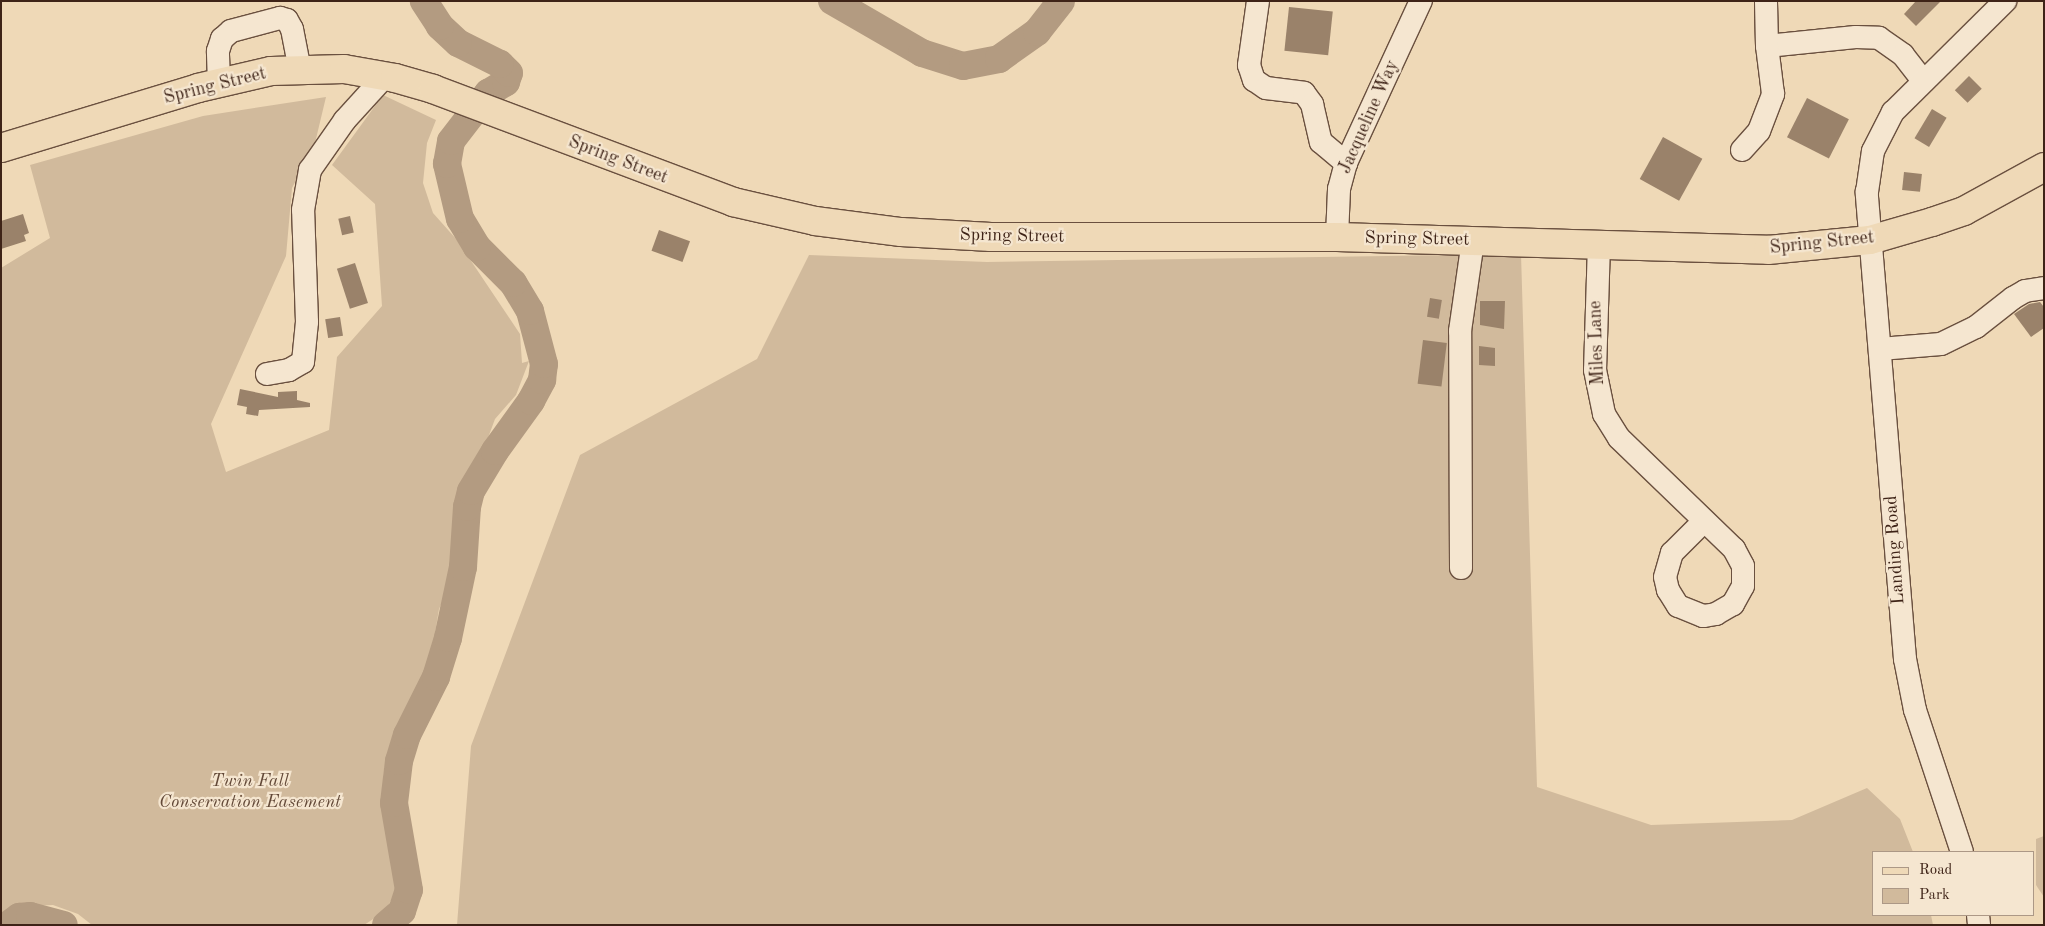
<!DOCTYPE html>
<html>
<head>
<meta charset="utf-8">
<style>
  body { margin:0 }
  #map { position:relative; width:2045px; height:926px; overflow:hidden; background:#efd9b7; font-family:"Old Standard TT",serif }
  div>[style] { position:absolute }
  .green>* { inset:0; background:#d1ba9c }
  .river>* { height:28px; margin:-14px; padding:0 14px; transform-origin:14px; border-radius:14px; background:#b39b81 }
  .building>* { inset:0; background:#9a826a; transform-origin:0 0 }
  .roads { filter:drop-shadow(1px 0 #6a503f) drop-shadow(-1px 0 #6a503f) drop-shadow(0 1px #6a503f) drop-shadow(0 -1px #6a503f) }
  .minor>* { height:22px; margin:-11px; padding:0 11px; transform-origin:11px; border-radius:11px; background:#f5e6d0 }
  .major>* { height:28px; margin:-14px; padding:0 14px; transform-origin:14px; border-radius:14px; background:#efd9b7 }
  span { translate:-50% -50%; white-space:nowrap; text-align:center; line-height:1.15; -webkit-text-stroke:4.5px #f5e6d0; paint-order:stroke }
  .street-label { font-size:18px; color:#3e2317 }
  .park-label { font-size:18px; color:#634938; font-style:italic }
  .frame { position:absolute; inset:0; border:2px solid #3e2317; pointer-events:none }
  .legend { position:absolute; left:1872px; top:851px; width:162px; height:65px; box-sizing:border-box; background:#f5e6d0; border:1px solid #ac9886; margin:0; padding:6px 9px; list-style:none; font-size:15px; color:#3e2317 }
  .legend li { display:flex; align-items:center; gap:10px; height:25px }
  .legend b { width:25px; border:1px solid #ac9886 }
</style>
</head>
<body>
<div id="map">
  <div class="green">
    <i style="clip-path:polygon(383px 95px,436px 120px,427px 143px,423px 183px,433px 213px,457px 240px,520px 334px,522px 363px,529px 361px,516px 395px,495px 419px,482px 454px,459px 493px,458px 520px,467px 542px,461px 560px,466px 569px,447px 592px,439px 609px,432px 651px,421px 689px,406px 714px,384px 769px,383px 792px,402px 863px,397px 891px,384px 912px,364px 925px,92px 925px,78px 914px,53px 905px,28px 906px,1px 921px,1px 268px,50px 238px,30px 165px,203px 116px,326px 97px,315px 143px,292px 188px,286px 256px,211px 424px,226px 472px,329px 430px,337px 357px,382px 306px,375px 204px,332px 165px)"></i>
    <i style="clip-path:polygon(1521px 254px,1537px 787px,1651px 825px,1792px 820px,1867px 788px,1900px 819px,1913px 852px,1874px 852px,1874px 915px,1931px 915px,1933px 925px,457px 925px,471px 746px,580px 455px,757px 359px,809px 255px,987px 262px)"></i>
    <i style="clip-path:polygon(2044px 836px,2044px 897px,2036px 885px,2036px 839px)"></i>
  </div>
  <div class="river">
    <i style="left:832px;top:1px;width:104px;rotate:30deg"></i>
    <i style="left:922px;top:53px;width:43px;rotate:17.6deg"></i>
    <i style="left:963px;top:66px;width:37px;rotate:-11deg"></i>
    <i style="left:999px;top:59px;width:47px;rotate:-35.4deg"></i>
    <i style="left:1037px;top:32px;width:39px;rotate:-52deg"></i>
    <i style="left:8px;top:925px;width:14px;rotate:-36deg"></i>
    <i style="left:19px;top:917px;width:11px;rotate:-5deg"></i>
    <i style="left:30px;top:916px;width:35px;rotate:15deg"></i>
    <i style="left:386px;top:925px;width:21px;rotate:-41deg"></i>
    <i style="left:402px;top:911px;width:22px;rotate:-72deg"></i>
    <i style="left:409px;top:890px;width:88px;rotate:-99.8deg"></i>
    <i style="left:394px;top:803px;width:42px;rotate:-83.2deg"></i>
    <i style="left:399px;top:761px;width:27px;rotate:-73deg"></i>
    <i style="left:407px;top:735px;width:65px;rotate:-63.4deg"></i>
    <i style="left:436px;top:677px;width:41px;rotate:-72.9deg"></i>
    <i style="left:448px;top:638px;width:73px;rotate:-78.1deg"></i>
    <i style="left:463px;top:567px;width:60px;rotate:-86.2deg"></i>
    <i style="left:467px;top:507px;width:16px;rotate:-76deg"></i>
    <i style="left:471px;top:491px;width:47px;rotate:-59deg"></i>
    <i style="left:495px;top:451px;width:62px;rotate:-54.2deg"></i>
    <i style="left:531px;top:401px;width:24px;rotate:-62deg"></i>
    <i style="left:542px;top:380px;width:16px;rotate:-83deg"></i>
    <i style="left:544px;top:364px;width:55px;rotate:-104.8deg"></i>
    <i style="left:530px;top:311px;width:33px;rotate:-121deg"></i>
    <i style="left:513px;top:283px;width:51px;rotate:-135deg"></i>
    <i style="left:477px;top:247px;width:33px;rotate:-121deg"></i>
    <i style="left:460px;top:219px;width:57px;rotate:-103.3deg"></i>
    <i style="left:447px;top:164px;width:23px;rotate:-80deg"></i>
    <i style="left:451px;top:141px;width:61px;rotate:-52.4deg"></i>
    <i style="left:488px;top:93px;width:21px;rotate:-31deg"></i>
    <i style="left:506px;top:82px;width:9px;rotate:-72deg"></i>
    <i style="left:509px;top:73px;width:13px;rotate:-135deg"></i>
    <i style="left:500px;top:64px;width:47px;rotate:-153.4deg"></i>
    <i style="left:458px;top:43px;width:25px;rotate:-137deg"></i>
    <i style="left:440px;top:26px;width:30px;rotate:-123deg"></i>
  </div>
  <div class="building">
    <i style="clip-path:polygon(1916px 1px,1941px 1px,1916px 26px,1904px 14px)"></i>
    <i style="left:1289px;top:7px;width:44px;height:44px;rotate:6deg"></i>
    <i style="left:1969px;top:76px;width:18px;height:20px;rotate:45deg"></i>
    <i style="left:1807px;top:98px;width:47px;height:44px;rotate:27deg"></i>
    <i style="left:1932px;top:109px;width:17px;height:34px;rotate:31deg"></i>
    <i style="left:1663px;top:137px;width:45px;height:48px;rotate:29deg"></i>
    <i style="left:1904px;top:172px;width:18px;height:18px;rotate:6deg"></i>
    <i style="clip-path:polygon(23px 214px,29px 233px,24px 235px,26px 241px,1px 249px,1px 221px)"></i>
    <i style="left:350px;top:216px;width:17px;height:12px;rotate:77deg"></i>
    <i style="left:659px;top:230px;width:33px;height:22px;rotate:20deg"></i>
    <i style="left:355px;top:263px;width:42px;height:19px;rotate:72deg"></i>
    <i style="left:1430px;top:298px;width:12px;height:19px;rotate:9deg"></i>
    <i style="clip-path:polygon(1480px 301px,1505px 301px,1504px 329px,1480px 325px)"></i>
    <i style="clip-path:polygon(2040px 302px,2044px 307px,2044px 328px,2031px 337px,2014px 314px,2029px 304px)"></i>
    <i style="left:340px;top:317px;width:19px;height:15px;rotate:81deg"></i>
    <i style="left:1423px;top:340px;width:24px;height:44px;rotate:7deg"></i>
    <i style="clip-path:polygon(1479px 346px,1495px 348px,1495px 366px,1479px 365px)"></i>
    <i style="clip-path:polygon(240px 389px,278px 397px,278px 392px,297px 391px,297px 400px,310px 403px,310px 407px,259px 410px,258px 416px,246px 414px,247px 407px,237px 405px)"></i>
  </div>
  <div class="roads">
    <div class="minor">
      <i style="left:1258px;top:1px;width:65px;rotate:98deg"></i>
      <i style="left:1249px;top:65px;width:16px;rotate:72deg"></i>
      <i style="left:1254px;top:80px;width:14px;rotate:34deg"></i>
      <i style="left:1266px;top:88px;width:38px;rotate:7deg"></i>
      <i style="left:1304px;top:93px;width:14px;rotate:54deg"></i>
      <i style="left:1312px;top:104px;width:39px;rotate:77deg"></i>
      <i style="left:1321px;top:142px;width:33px;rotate:40deg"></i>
      <i style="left:1767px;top:46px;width:89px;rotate:-5.8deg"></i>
      <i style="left:1856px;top:37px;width:23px;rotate:2deg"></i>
      <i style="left:1879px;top:38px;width:29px;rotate:35deg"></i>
      <i style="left:1903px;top:55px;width:31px;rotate:52deg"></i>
      <i style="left:219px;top:83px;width:32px;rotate:-92deg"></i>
      <i style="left:218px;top:51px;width:13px;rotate:-72deg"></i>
      <i style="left:222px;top:39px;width:12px;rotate:-42deg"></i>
      <i style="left:231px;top:31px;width:51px;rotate:-14.9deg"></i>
      <i style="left:280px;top:18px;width:7px;rotate:16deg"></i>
      <i style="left:287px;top:20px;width:10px;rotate:61deg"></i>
      <i style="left:292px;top:29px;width:42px;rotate:79deg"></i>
      <i style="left:1742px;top:150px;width:25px;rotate:-48deg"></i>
      <i style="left:1759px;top:131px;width:40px;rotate:-69deg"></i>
      <i style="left:1773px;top:94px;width:48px;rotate:-97.1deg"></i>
      <i style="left:1767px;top:46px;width:45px;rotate:-91.3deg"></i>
      <i style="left:1337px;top:237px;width:48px;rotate:-87.6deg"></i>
      <i style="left:1339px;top:189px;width:27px;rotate:-75deg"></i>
      <i style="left:1346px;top:163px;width:179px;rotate:-65.2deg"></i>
      <i style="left:1599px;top:244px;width:126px;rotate:91.8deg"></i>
      <i style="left:1595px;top:370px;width:45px;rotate:78.4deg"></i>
      <i style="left:1604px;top:414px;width:28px;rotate:58deg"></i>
      <i style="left:1619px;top:438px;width:160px;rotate:44deg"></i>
      <i style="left:1734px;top:549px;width:19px;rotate:62deg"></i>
      <i style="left:1743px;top:566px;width:20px;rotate:90deg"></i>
      <i style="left:1743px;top:586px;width:21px;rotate:119deg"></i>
      <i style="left:1733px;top:604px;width:20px;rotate:150deg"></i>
      <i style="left:1716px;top:614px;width:13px;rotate:171deg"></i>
      <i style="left:1703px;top:616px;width:27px;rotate:-158deg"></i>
      <i style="left:1678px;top:606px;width:19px;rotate:-122deg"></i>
      <i style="left:1668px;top:590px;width:13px;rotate:-103deg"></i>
      <i style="left:1665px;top:577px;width:25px;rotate:-74deg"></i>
      <i style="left:1672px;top:553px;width:45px;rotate:-45deg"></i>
      <i style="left:1880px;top:349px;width:61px;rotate:-4.7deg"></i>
      <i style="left:1941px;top:344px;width:39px;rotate:-26deg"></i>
      <i style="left:1976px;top:327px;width:47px;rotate:-38.1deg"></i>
      <i style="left:2013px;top:298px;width:14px;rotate:-30deg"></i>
      <i style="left:2025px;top:291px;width:19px;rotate:-9deg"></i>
      <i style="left:267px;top:374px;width:22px;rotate:-10deg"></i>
      <i style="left:289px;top:370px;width:16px;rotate:-30deg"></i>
      <i style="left:303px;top:362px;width:40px;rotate:-84.3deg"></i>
      <i style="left:307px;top:322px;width:112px;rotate:-92deg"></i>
      <i style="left:303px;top:210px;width:41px;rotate:-80.1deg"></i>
      <i style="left:310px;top:170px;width:61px;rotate:-55deg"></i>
      <i style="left:345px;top:120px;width:59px;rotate:-47.7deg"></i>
      <i style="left:1461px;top:568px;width:237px;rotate:-90.2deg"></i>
      <i style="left:1460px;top:331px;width:91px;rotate:-81.8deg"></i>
      <i style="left:1962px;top:852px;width:150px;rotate:-108.3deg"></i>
      <i style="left:1915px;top:710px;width:52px;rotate:-101.1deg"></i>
      <i style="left:1905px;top:659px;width:469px;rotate:-94.7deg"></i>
      <i style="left:1867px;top:192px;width:41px;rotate:-81.7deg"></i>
      <i style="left:1873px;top:151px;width:44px;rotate:-62.9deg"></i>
      <i style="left:1893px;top:112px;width:158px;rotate:-44.7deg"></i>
      <i style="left:1978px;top:915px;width:10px;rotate:84deg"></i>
    </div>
    <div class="major">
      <i style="left:1px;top:148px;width:206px;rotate:-16.9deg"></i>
      <i style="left:198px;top:88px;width:75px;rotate:-13.1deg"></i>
      <i style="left:271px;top:71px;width:73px;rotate:-1.6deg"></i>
      <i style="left:344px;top:69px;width:52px;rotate:10deg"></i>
      <i style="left:395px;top:78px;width:40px;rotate:16deg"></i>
      <i style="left:433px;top:89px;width:321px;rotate:20.6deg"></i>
      <i style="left:733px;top:202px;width:84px;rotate:13deg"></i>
      <i style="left:815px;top:221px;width:87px;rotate:7.3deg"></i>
      <i style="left:901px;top:232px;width:90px;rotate:3.2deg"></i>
      <i style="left:991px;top:237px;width:346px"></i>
      <i style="left:1337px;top:237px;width:431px;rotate:1.7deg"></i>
      <i style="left:1768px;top:250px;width:102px;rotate:-5.6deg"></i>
      <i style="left:1870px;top:240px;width:65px;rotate:-16.2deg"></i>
      <i style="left:1932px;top:222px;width:34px;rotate:-19deg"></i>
      <i style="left:1964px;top:211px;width:91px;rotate:-28.8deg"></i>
    </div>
  </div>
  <div class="street-label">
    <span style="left:215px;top:86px;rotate:-14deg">Spring Street</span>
    <span style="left:1369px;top:117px;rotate:-66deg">Jacqueline Way</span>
    <span style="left:618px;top:160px;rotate:21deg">Spring Street</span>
    <span style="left:1012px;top:236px;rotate:1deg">Spring Street</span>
    <span style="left:1417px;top:239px;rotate:1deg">Spring Street</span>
    <span style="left:1822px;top:243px;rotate:-6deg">Spring Street</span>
    <span style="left:1597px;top:343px;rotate:-92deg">Miles Lane</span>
    <span style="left:1895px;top:550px;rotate:-94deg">Landing Road</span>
  </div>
  <div class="park-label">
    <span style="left:250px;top:792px">Twin Fall<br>Conservation Easement</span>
  </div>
  <div class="frame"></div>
  <ul class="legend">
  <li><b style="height:6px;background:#efd9b7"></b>Road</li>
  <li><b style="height:14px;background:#d1ba9c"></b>Park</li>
  </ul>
</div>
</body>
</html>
